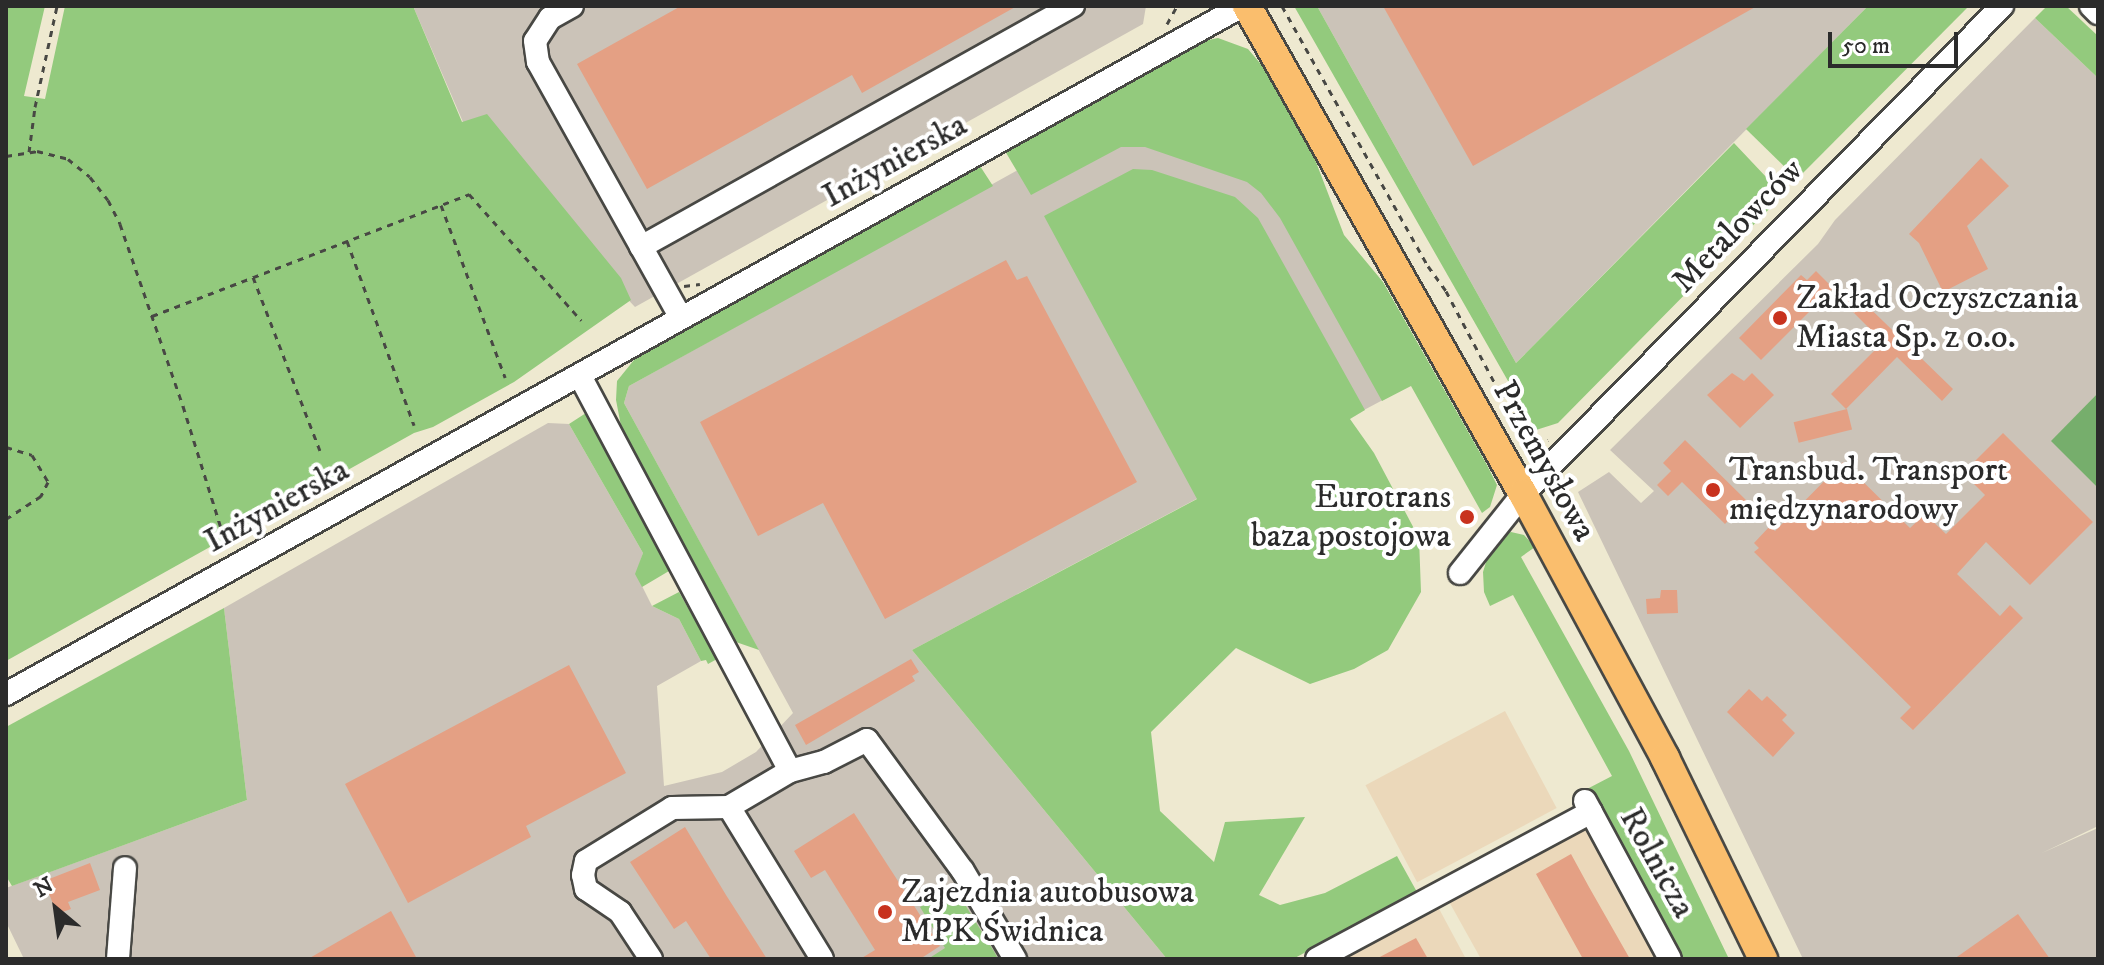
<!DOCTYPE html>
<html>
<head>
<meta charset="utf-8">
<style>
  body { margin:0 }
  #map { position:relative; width:2104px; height:965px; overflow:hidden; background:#eee9d0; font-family:"IM FELL DW Pica",serif }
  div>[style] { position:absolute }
  .built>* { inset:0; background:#ebd8ba; transform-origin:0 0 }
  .industrial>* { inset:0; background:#cbc3b8 }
  .green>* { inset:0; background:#93ca7d }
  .forest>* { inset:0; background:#76ae6c }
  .building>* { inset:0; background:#e4a084; transform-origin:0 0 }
  .path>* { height:3px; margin-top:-1.5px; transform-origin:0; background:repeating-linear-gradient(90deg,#484844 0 6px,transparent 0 12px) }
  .roads { filter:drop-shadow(2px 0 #484844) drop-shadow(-2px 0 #484844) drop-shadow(0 2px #484844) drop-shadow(0 -2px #484844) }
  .minor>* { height:22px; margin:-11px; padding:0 11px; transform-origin:11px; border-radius:11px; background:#fff }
  .major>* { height:28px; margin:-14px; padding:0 14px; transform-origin:14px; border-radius:14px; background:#fabe6d }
  .dots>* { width:22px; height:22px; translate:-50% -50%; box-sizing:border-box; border:4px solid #fff; border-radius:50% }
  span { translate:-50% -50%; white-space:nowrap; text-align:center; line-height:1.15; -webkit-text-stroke:8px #fff; paint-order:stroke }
  .street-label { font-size:34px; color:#2b2b2b }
  .poi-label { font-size:34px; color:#2b2b2b }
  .left { translate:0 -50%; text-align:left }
  .right { translate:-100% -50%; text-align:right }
  .frame { position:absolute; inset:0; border:8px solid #2b2b2b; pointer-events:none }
  .north { position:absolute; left:16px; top:869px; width:80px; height:80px; -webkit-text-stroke:6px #fff; paint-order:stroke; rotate:331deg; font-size:22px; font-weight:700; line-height:32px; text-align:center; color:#2b2b2b }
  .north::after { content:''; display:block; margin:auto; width:28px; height:36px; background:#2b2b2b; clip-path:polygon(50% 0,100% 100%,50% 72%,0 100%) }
  .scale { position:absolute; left:1828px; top:32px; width:130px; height:36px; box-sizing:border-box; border:4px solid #2b2b2b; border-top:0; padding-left:10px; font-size:24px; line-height:28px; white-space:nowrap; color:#2b2b2b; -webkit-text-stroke:6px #fff; paint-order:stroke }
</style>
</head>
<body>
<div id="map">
  <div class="built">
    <i style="left:1505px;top:711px;width:110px;height:158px;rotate:62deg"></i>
    <i style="clip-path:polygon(1585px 825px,1657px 959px,1481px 959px,1447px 898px)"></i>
    <i style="clip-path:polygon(1437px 905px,1466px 959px,1334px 959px)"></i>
  </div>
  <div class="industrial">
    <i style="clip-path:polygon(413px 6px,1146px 6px,1143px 24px,635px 307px,463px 122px)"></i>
    <i style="clip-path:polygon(1317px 6px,1868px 6px,1516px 363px)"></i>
    <i style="clip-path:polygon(2035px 18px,2098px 78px,2098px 393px,2052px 441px,2098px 488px,2098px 826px,2042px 853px,2098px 828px,2098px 959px,1803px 959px,1578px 492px,1609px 472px,1641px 503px,1654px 491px,1610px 450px,1818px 244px,1835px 220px)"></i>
    <i style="clip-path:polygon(1256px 108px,1411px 385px,912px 650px,1167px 959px,24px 959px,6px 922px,6px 888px,247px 800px,224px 608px,548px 423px,569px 424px,643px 553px,636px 574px,652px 606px,679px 619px,701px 661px,657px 686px,664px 786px,722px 772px,756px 752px,793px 713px,624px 403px,629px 386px,1016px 171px)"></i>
  </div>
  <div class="green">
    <i style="clip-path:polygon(6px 6px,45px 6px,24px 96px,45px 99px,65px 6px,413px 6px,462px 122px,487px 114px,621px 278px,631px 300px,514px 382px,433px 427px,414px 433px,6px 661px)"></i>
    <i style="clip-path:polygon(1294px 6px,1317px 6px,1516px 363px,1734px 143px,1783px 195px,1558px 423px,1536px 430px)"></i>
    <i style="clip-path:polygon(1868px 6px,1969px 6px,1797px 179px,1746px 129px)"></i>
    <i style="clip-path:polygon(2047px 6px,2066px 6px,2098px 36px,2098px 78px,2035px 18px)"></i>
    <i style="clip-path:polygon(1218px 38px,1248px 49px,1265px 69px,1311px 149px,1344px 235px,1383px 282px,1487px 465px,1497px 485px,1490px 507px,1482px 513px,1411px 386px,1382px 401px,1280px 218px,1261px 193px,1247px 182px,1145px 147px,1121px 147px,1031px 195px,1005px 151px,1194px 43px)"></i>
    <i style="clip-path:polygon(980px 166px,993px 186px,629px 386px,624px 403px,759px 650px,733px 641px,621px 426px,616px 400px,617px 381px,638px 355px)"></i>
    <i style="clip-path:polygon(1133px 169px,1152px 170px,1235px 197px,1258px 218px,1365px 410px,1350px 419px,1374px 453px,1419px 538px,1421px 592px,1388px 650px,1354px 669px,1310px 684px,1236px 648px,1151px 732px,1160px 811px,1214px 862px,1225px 822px,1305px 817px,1259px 895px,1280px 905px,1325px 893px,1397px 856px,1417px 892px,1293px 959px,1167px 959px,912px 650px,1197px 499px,1044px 216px)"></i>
    <i style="clip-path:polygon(586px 413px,669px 571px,642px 587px,635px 574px,643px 553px,569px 424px)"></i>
    <i style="clip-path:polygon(1511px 532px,1524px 535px,1535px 547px,1521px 557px,1629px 751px,1729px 959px,1680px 959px,1587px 789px,1612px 776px,1513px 595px,1490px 606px,1484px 592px,1483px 572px,1490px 549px,1500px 535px)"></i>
    <i style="clip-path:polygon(679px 592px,717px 659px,708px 664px,706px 660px,701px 661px,679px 619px,652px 606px)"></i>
    <i style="clip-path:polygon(224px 608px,247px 800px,12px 886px,6px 876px,6px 727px)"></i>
    <i style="clip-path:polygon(954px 887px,995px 953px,998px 959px,928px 959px,945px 948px,920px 907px)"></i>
  </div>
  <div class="forest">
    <i style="clip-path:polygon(2098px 393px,2098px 488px,2051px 441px)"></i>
  </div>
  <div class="building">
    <i style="clip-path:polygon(681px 6px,1017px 6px,862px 93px,852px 75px,647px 189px,577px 64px)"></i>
    <i style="clip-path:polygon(1383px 6px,1757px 6px,1473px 166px)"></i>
    <i style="clip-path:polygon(1981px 158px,2009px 186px,1967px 226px,1988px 269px,1943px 292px,1919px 243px,1909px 234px)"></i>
    <i style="clip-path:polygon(1006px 260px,1017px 280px,1027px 276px,1137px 482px,885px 619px,823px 503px,758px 536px,700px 422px)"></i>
    <i style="clip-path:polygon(1816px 271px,1833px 288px,1761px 360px,1739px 338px,1801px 275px,1807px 280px)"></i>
    <i style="clip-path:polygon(1849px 288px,1953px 389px,1942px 401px,1897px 357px,1846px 409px,1831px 394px,1883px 342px,1839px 298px)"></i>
    <i style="clip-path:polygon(1732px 373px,1744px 381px,1752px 373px,1774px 395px,1740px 428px,1707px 395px)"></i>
    <i style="left:1847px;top:409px;width:21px;height:55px;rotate:76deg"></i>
    <i style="clip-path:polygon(2003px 433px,2093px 522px,2030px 585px,1986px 542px,1957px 574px,2000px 616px,2010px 605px,2023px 618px,1913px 730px,1900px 718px,1911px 707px,1754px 552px,1759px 548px,1754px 543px,1770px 526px,1775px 531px,1843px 462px,1910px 528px,1925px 514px,1946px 534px,1985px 495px,1963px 473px)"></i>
    <i style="clip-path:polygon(1685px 440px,1747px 501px,1725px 524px,1682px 482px,1668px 496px,1657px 485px,1671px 471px,1663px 463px)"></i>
    <i style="clip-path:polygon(1661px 590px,1677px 590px,1678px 613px,1647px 614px,1646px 599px,1660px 598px)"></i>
    <i style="clip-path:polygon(911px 659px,919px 672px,912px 676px,915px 681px,806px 745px,795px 725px)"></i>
    <i style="clip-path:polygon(569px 665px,626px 773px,526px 826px,531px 837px,408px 903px,345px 784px)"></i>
    <i style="clip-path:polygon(1749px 689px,1762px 701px,1767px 696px,1787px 715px,1782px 720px,1795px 733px,1773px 757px,1727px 712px)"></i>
    <i style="clip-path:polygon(854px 813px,940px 946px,920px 959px,860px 959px,875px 950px,825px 870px,811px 878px,794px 851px)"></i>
    <i style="clip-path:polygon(685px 827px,726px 895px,767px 959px,711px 959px,686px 921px,674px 929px,630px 862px)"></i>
    <i style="clip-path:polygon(1571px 854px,1589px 887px,1630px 959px,1583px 959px,1536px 874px)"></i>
    <i style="clip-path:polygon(90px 863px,100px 890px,68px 902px,71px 909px,57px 914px,44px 881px)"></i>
    <i style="clip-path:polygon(391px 911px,417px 959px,308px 959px)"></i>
    <i style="clip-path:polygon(2018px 914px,2050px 959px,1954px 959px)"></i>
    <i style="clip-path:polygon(1416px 938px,1428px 959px,1376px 959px)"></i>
  </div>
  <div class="path">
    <i style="left:1282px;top:6px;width:298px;rotate:60.7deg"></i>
    <i style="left:1428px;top:266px;width:31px;rotate:54deg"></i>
    <i style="left:1446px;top:291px;width:115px;rotate:62.1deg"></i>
    <i style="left:1500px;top:393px;width:64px;rotate:54.6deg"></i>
    <i style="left:1537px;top:445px;width:12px;rotate:-24deg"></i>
    <i style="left:1167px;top:24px;width:21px;rotate:-61deg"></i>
    <i style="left:29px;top:152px;width:45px;rotate:-82.4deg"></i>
    <i style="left:35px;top:107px;width:103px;rotate:-77.7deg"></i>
    <i style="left:6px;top:156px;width:31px;rotate:-9deg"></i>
    <i style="left:37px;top:151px;width:32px;rotate:14deg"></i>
    <i style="left:68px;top:159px;width:28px;rotate:39deg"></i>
    <i style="left:90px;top:177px;width:29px;rotate:52deg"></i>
    <i style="left:108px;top:200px;width:27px;rotate:63deg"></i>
    <i style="left:120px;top:224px;width:193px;rotate:70.9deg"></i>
    <i style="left:183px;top:406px;width:148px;rotate:72.7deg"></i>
    <i style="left:441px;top:205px;width:184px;rotate:69.6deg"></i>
    <i style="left:347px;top:241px;width:196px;rotate:70deg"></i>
    <i style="left:253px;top:277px;width:186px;rotate:68.9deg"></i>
    <i style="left:684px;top:286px;width:16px;rotate:-7deg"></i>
    <i style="left:152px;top:316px;width:340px;rotate:-21deg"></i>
    <i style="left:469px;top:194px;width:169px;rotate:48.4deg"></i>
    <i style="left:6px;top:447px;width:27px;rotate:17deg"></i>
    <i style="left:32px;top:455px;width:31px;rotate:59deg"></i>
    <i style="left:48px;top:482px;width:16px;rotate:117deg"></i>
    <i style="left:41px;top:496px;width:42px;rotate:146.7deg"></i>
    <i style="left:1531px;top:447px;width:9px;rotate:54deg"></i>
    <i style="left:232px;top:544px;width:12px;rotate:-48deg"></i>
    <i style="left:240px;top:535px;width:38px;rotate:-30deg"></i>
    <i style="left:273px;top:516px;width:14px;rotate:-12deg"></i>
  </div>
  <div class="roads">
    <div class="minor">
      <i style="left:572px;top:6px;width:25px;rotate:151deg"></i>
      <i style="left:550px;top:18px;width:27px;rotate:123deg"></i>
      <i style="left:535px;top:41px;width:21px;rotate:82deg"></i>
      <i style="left:538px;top:62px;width:293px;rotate:60.8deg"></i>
      <i style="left:2091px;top:6px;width:10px;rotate:45deg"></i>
      <i style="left:641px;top:247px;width:495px;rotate:-29.2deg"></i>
      <i style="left:580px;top:376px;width:447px;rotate:62deg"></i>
      <i style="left:790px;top:771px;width:71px;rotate:149.5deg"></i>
      <i style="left:729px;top:807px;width:178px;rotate:58.5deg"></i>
      <i style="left:1460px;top:573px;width:101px;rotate:-51.4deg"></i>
      <i style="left:1523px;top:494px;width:684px;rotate:-45.53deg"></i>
      <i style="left:6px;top:694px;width:1415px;rotate:-29.1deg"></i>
      <i style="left:790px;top:771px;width:35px;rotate:-15deg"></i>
      <i style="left:824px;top:762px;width:48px;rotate:-27.1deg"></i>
      <i style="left:867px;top:740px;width:162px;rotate:53.8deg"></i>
      <i style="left:963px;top:871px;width:102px;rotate:59.4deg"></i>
      <i style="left:1585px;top:801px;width:179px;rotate:61.7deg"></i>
      <i style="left:118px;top:959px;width:91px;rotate:-85.6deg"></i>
      <i style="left:651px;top:959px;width:56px;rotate:-123.4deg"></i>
      <i style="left:620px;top:912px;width:41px;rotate:-145.9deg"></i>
      <i style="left:586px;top:889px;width:14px;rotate:-102deg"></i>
      <i style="left:583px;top:875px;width:14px;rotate:-78deg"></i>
      <i style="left:586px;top:861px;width:101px;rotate:-31.6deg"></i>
      <i style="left:672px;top:808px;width:57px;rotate:-1deg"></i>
      <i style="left:1317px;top:959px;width:311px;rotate:-28.2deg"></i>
    </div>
    <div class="major">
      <i style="left:1247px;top:6px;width:561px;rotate:60.51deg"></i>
      <i style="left:1523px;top:494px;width:300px;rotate:61.7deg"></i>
      <i style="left:1665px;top:758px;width:224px;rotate:64deg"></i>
    </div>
  </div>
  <div class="dots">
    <i style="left:1780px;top:318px;background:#c8321e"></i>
    <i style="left:1713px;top:490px;background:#c8321e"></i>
    <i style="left:1467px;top:517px;background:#c8321e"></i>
    <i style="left:885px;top:912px;background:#c8321e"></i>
  </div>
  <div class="street-label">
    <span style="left:895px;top:161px;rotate:-29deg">Inżynierska</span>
    <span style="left:1738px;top:226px;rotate:-46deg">Metalowców</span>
    <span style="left:1544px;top:461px;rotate:61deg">Przemysłowa</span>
    <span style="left:277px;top:506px;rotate:-29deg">Inżynierska</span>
    <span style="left:1657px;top:863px;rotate:61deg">Rolnicza</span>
  </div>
  <div class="poi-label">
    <span class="left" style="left:1796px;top:318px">Zakład Oczyszczania<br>Miasta Sp. z o.o.</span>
    <span class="left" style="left:1729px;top:490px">Transbud. Transport<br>międzynarodowy</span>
    <span class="right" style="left:1451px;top:517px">Eurotrans<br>baza postojowa</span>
    <span class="left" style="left:901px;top:912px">Zajezdnia autobusowa<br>MPK Świdnica</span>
  </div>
  <div class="frame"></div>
  <div class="north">N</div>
  <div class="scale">50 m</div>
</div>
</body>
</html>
